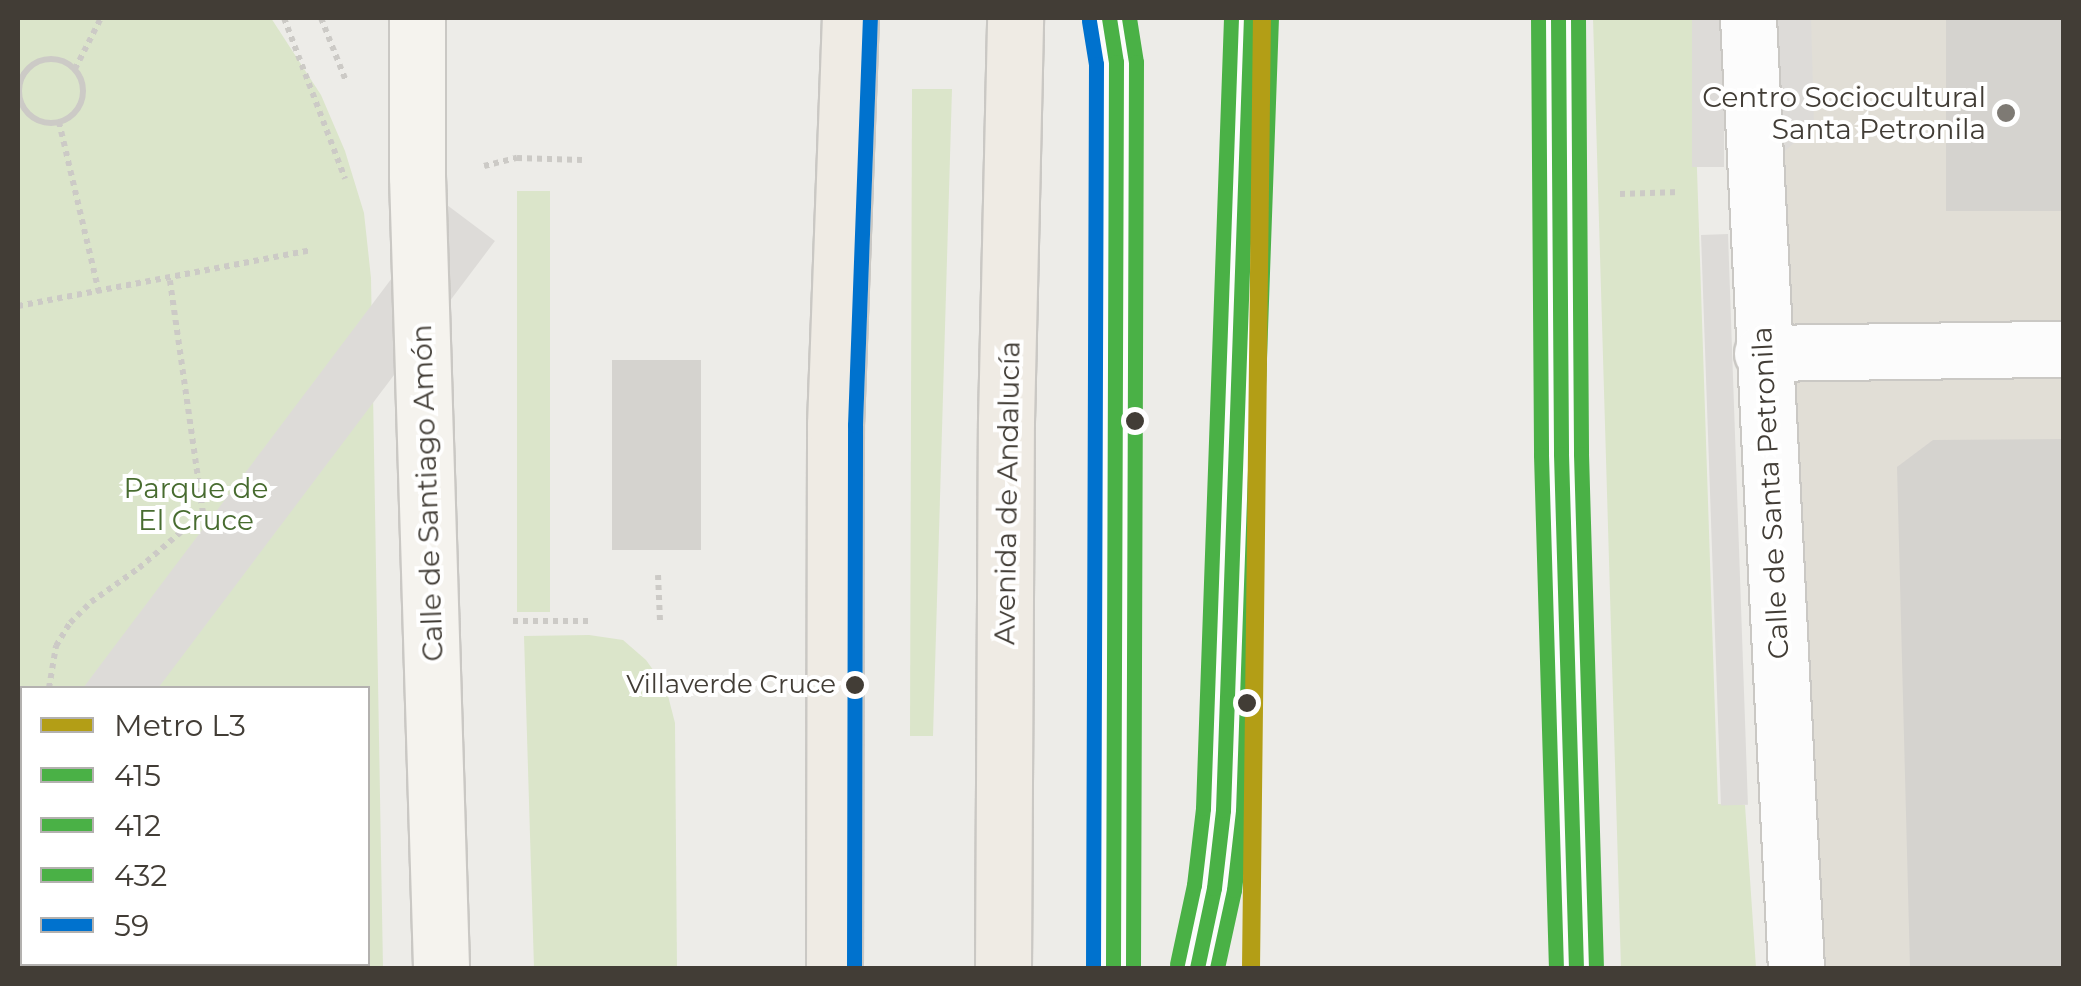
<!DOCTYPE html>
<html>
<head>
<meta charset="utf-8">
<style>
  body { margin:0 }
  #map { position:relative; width:2081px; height:986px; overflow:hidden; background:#edece8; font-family:Montserrat,sans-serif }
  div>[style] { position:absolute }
  .residential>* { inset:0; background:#e1ded6 }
  .green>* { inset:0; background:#dbe5ca; transform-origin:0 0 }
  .parking>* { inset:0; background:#dddbd8; transform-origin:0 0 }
  .building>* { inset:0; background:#d5d3cf; transform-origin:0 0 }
  .path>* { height:6px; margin-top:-3px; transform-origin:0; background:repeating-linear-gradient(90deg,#cccac6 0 5px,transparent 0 10px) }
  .path>.ring { margin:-3px; padding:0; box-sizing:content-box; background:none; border:6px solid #cccac6; border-radius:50% }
  .roads { filter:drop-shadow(2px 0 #cac8c4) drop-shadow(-2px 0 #cac8c4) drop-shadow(0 2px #cac8c4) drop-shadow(0 -2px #cac8c4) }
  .lane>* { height:42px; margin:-21px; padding:0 21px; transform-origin:21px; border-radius:21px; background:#fcfcfc }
  .street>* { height:55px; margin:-27.5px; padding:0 27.5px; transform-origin:27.5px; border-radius:27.5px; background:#fcfcfc }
  .secondary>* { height:55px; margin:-27.5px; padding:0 27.5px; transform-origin:27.5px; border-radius:27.5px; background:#f5f3ee }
  .primary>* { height:55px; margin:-27.5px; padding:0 27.5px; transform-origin:27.5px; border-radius:27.5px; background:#efebe4 }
  .bus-1>* { height:15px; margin:-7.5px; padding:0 7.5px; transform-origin:7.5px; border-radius:7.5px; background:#4ab146 }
  .bus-2>* { height:15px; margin:-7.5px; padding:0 7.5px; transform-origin:7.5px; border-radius:7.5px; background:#4ab146 }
  .bus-3>* { height:15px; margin:-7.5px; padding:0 7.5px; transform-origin:7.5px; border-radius:7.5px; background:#4ab146 }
  .bus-4>* { height:15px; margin:-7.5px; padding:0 7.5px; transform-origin:7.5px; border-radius:7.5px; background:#0072ce }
  .metro-1>* { height:18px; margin:-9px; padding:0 9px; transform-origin:9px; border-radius:9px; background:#b39e16 }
  .dots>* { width:28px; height:28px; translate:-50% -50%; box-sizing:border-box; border:5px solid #fff; border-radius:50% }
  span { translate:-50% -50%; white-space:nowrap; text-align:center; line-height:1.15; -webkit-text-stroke:8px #fff; paint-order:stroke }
  .bus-label { font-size:26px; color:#423d36 }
  .right { translate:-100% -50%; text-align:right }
  .poi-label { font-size:28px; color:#423d36 }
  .park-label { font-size:28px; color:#486c30 }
  .street-label { font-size:28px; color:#423d36 }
  .frame { position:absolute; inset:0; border:20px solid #423d36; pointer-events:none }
  .legend { position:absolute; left:20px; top:686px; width:350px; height:280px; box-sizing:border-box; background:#fff; border:2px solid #b3b1af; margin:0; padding:12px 18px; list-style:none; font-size:30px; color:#423d36 }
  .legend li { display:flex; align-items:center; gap:20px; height:50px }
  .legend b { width:50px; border:2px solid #b3b1af }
</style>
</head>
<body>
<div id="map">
  <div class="residential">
    <i style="clip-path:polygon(1748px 18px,2063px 18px,2063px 968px,1796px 968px)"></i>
  </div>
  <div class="green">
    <i style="clip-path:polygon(evenodd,18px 18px,271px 18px,321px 95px,345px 151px,364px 213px,371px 278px,383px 968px,18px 968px,18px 18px,22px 688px,368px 688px,368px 964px,22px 964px,22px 688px)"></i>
    <i style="clip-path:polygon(1593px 18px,1692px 18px,1718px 804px,1745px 805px,1756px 968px,1621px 968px)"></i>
    <i style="clip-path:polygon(912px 89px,952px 89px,933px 736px,910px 736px)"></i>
    <i style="left:550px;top:191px;width:421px;height:33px;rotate:90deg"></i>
    <i style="clip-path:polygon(589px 635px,623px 640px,646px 660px,666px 688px,675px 723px,677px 968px,534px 968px,524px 636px)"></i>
  </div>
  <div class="parking">
    <i style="left:1692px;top:18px;width:32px;height:149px"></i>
    <i style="clip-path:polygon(1769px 18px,1811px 18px,1814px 126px,1773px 161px)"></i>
    <i style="left:447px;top:205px;width:60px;height:763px;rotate:37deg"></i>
    <i style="left:1728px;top:234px;width:571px;height:27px;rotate:88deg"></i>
  </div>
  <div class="building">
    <i style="left:1946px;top:18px;width:118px;height:193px"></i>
    <i style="left:612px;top:360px;width:89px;height:190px"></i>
    <i style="clip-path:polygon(2064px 439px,2064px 968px,1910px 968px,1897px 467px,1933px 440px)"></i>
  </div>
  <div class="path">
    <i style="left:284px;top:18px;width:172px;rotate:69.2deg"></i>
    <i style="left:321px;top:18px;width:68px;rotate:68.4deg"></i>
    <i class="ring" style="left:19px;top:59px;width:58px;height:58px"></i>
    <i style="left:75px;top:69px;width:57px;rotate:-63deg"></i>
    <i style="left:59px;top:122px;width:175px;rotate:76.8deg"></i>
    <i style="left:484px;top:166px;width:34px;rotate:-14deg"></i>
    <i style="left:517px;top:158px;width:65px;rotate:1.8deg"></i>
    <i style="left:1620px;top:194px;width:59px;rotate:-1.9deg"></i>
    <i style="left:18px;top:306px;width:299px;rotate:-10.8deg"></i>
    <i style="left:658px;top:575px;width:46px;rotate:87.5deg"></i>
    <i style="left:513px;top:621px;width:77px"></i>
    <i style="left:49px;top:688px;width:43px;rotate:-80.5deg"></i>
    <i style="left:56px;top:646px;width:27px;rotate:-59deg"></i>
    <i style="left:70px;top:623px;width:30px;rotate:-45deg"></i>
    <i style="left:91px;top:602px;width:59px;rotate:-35.3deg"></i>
    <i style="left:139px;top:568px;width:84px;rotate:-40.7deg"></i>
    <i style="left:203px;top:513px;width:235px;rotate:-98.1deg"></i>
    <i style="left:18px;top:801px;width:4px;rotate:-14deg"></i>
    <i style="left:129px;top:964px;width:4px;rotate:63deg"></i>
  </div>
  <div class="roads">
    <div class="lane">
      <i style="left:1109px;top:18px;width:45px;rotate:81deg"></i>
      <i style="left:1116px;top:62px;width:906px;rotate:90.19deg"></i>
      <i style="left:1558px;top:18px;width:436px;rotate:89.6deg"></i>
      <i style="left:1561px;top:454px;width:514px;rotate:88.33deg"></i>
      <i style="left:1197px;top:968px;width:82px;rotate:-78deg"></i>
      <i style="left:1214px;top:888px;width:79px;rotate:-83.4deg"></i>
      <i style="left:1223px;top:810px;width:792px;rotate:-87.98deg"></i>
    </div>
    <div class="street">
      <i style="left:1748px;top:18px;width:951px;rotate:87.11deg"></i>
      <i style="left:1762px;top:353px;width:302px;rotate:-0.8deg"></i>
    </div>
    <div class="secondary">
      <i style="left:417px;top:18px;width:158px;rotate:90deg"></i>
      <i style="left:417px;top:176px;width:792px;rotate:88.26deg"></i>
    </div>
    <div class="primary">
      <i style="left:834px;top:968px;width:543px;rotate:-89.89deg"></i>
      <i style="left:835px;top:425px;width:407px;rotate:-87.9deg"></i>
      <i style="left:1003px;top:968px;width:547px;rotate:-89.69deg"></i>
      <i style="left:1006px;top:421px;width:403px;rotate:-88.7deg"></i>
    </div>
  </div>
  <div class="bus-1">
    <i style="left:1109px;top:18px;width:45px;rotate:81deg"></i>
    <i style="left:1116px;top:62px;width:906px;rotate:90.19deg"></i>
    <i style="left:1558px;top:18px;width:436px;rotate:89.6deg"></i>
    <i style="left:1561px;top:454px;width:514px;rotate:88.33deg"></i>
    <i style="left:1197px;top:968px;width:82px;rotate:-78deg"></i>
    <i style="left:1214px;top:888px;width:79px;rotate:-83.4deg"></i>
    <i style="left:1223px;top:810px;width:792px;rotate:-87.98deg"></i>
  </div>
  <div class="bus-2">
    <i style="left:1538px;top:18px;width:437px;rotate:89.6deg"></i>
    <i style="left:1541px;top:455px;width:513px;rotate:88.33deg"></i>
    <i style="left:1217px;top:968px;width:80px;rotate:-77.7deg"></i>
    <i style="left:1234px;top:890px;width:80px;rotate:-83.5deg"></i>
    <i style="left:1243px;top:811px;width:792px;rotate:-87.98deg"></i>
  </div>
  <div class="bus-3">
    <i style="left:1129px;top:18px;width:45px;rotate:81deg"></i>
    <i style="left:1136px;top:62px;width:906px;rotate:90.19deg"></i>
    <i style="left:1578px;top:18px;width:436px;rotate:89.6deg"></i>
    <i style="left:1581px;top:454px;width:513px;rotate:88.33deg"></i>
    <i style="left:1177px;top:964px;width:81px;rotate:-77.9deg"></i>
    <i style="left:1194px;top:885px;width:78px;rotate:-83.3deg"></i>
    <i style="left:1203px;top:808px;width:790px;rotate:-87.97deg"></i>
  </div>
  <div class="bus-4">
    <i style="left:1089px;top:21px;width:44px;rotate:80.8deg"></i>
    <i style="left:1096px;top:64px;width:904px;rotate:90.19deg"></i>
    <i style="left:854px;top:968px;width:543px;rotate:-89.89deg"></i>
    <i style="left:855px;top:425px;width:406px;rotate:-87.9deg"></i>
  </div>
  <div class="metro-1">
    <i style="left:1251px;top:968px;width:950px;rotate:-89.34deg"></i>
  </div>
  <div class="dots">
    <i style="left:2006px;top:113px;background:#7e7a74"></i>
    <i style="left:1135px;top:421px;background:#423d36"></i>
    <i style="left:855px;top:685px;background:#423d36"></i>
    <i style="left:1247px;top:703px;background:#423d36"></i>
  </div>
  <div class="bus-label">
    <span class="right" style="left:836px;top:685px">Villaverde Cruce</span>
  </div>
  <div class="poi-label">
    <span class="right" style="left:1986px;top:113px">Centro Sociocultural<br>Santa Petronila</span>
  </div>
  <div class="park-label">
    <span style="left:196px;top:504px">Parque de<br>El Cruce</span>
  </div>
  <div class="street-label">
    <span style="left:427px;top:493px;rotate:-92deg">Calle de Santiago Amón</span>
    <span style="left:1007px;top:493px;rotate:-89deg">Avenida de Andalucía</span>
    <span style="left:1770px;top:493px;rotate:-93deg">Calle de Santa Petronila</span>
  </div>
  <div class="frame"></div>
  <ul class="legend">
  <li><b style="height:12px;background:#b39e16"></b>Metro L3</li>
  <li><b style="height:12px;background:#4ab146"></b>415</li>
  <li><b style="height:12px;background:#4ab146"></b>412</li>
  <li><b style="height:12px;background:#4ab146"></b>432</li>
  <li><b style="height:12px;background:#0072ce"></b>59</li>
  </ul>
</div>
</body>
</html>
